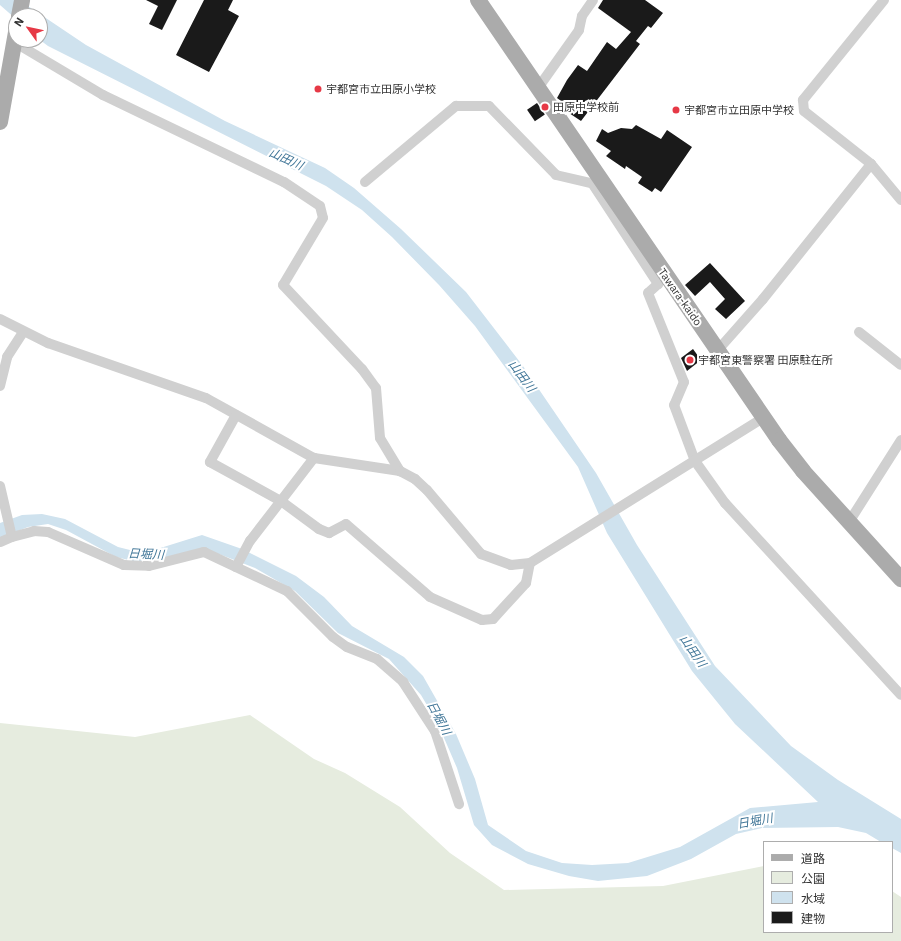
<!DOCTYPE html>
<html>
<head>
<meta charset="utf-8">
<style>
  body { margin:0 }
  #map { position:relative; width:901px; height:941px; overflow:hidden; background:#fff; font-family:"IBM Plex Sans","Noto Sans JP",sans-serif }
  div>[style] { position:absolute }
  .green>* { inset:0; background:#e6ecdf }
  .water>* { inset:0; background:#cfe2ee }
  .building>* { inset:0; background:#1a1a1a; transform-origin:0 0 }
  .minor>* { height:10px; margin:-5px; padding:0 5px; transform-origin:5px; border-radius:5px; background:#d0d0d0 }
  .primary>* { height:16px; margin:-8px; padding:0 8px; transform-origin:8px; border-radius:8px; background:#ababab }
  .dots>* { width:11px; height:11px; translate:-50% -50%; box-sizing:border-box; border:2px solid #fff; border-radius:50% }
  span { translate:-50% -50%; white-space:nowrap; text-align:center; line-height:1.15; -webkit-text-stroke:4px #fff; paint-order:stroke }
  .poi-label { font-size:11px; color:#333 }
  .left { translate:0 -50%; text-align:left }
  .street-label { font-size:11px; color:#333 }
  .water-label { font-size:12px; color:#3f7597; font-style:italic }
  .legend { position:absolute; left:763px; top:841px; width:130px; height:92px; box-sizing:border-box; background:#fff; border:1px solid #adadad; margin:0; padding:5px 7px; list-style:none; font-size:12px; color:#333 }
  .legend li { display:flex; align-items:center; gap:8px; height:20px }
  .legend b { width:20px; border:1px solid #adadad }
  .north { position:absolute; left:8px; top:8px; width:40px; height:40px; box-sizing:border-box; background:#fff; border:1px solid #adadad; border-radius:50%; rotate:303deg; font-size:11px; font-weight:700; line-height:16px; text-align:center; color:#333 }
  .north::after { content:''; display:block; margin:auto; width:14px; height:18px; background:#e63946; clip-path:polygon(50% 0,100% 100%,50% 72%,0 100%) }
</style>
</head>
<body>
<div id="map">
  <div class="green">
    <i style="clip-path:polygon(250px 715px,314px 759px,345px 773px,400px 807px,450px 853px,504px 890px,663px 886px,764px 866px,764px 932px,892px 932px,892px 891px,901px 897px,901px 941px,0 941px,0 723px,135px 737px)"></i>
  </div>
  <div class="water">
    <i style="clip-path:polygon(0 0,19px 0,86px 45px,225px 121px,325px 168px,354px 188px,401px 229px,466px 292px,523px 366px,596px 473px,637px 545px,715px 666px,791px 746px,838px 780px,901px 819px,901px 853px,892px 848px,892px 842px,881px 842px,866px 833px,838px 827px,762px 828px,736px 834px,691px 859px,647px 876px,598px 881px,569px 876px,528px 864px,492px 845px,474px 825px,457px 768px,438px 724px,421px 695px,389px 659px,338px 633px,295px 591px,255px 568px,219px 554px,182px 554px,141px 563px,116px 557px,66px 530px,48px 524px,28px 527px,0 538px,0 523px,22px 515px,42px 514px,65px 519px,118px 547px,130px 550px,154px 550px,202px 535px,242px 549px,296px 576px,324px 597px,352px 626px,404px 657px,423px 676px,456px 734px,475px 779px,488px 825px,526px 851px,562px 863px,592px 865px,628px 863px,680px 847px,750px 808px,818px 802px,735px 724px,692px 671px,607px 533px,578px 467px,475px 326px,439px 285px,392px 237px,362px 210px,326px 186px,48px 46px,40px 40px,40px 16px,16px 16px,16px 19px,0 5px)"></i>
  </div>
  <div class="building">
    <i style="clip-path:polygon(146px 0,177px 0,162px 30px,149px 24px,158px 6px)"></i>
    <i style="clip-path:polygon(204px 0,233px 0,228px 10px,239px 16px,209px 72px,176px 55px)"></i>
    <i style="clip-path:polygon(603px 0,645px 0,663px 13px,651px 28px,648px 26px,636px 41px,640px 44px,581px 121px,569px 113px,572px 109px,557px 98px,567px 80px,578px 65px,587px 71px,607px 42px,616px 49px,631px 32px,598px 8px)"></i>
    <i style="left:537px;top:103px;width:14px;height:12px;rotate:56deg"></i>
    <i style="clip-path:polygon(636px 125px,661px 139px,667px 130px,692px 147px,661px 192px,655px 188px,652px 192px,638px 183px,642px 177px,626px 166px,625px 169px,606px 156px,611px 151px,596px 141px,602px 129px,608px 133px,621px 128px,632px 129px)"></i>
    <i style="clip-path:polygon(710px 263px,745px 301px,726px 319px,715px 309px,725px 299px,710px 282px,695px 296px,685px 285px)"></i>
    <i style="clip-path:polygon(693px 349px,701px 360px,687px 371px,681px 358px)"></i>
  </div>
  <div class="minor">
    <i style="left:884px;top:0;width:129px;rotate:129deg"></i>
    <i style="left:803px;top:100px;width:11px;rotate:85deg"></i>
    <i style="left:804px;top:111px;width:85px;rotate:38.3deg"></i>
    <i style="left:871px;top:164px;width:47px;rotate:50.2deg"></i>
    <i style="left:14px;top:42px;width:104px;rotate:30.8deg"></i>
    <i style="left:103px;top:95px;width:201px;rotate:25.7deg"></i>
    <i style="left:284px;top:182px;width:43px;rotate:33.7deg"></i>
    <i style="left:320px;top:206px;width:12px;rotate:76deg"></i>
    <i style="left:323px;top:218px;width:78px;rotate:120.8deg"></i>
    <i style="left:283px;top:285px;width:115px;rotate:46.8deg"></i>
    <i style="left:362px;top:369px;width:24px;rotate:54deg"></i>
    <i style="left:376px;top:388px;width:50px;rotate:85.4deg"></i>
    <i style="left:380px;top:438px;width:39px;rotate:59deg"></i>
    <i style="left:538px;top:88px;width:71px;rotate:-54.7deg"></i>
    <i style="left:579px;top:30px;width:14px;rotate:-78deg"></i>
    <i style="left:582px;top:16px;width:19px;rotate:-55deg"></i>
    <i style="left:365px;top:182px;width:119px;rotate:-39.9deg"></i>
    <i style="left:456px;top:106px;width:33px"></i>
    <i style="left:489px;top:106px;width:96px;rotate:45.8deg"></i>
    <i style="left:556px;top:175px;width:37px;rotate:13deg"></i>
    <i style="left:592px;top:183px;width:121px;rotate:56.8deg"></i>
    <i style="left:658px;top:284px;width:13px;rotate:138deg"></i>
    <i style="left:648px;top:293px;width:96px;rotate:68deg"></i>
    <i style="left:684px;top:382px;width:25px;rotate:113deg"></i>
    <i style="left:674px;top:405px;width:60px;rotate:69.4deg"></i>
    <i style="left:695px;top:461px;width:52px;rotate:54.5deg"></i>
    <i style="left:725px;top:503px;width:260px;rotate:47.5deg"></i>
    <i style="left:0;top:319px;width:54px;rotate:26.6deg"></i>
    <i style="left:48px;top:343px;width:167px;rotate:19.2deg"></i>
    <i style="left:206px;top:398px;width:124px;rotate:29.1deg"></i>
    <i style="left:314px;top:458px;width:87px;rotate:8.6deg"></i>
    <i style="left:400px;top:471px;width:17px;rotate:28deg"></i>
    <i style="left:415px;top:479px;width:16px;rotate:43deg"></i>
    <i style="left:427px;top:490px;width:84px;rotate:49.8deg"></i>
    <i style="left:481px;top:554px;width:32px;rotate:20deg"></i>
    <i style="left:511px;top:565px;width:19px;rotate:-6deg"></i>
    <i style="left:530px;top:563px;width:274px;rotate:-31.9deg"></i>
    <i style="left:859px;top:332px;width:53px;rotate:38.2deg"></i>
    <i style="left:717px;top:351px;width:69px;rotate:-48.5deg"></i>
    <i style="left:763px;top:299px;width:173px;rotate:-51.3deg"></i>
    <i style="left:0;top:386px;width:30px;rotate:-76deg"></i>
    <i style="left:7px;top:357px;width:30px;rotate:-57deg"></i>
    <i style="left:236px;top:415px;width:54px;rotate:119deg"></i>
    <i style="left:210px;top:462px;width:81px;rotate:28.8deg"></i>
    <i style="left:281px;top:501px;width:47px;rotate:36.4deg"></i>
    <i style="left:319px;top:529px;width:11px;rotate:22deg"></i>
    <i style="left:329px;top:533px;width:19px;rotate:-28deg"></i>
    <i style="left:346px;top:524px;width:111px;rotate:41deg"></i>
    <i style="left:430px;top:597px;width:57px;rotate:23.9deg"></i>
    <i style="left:482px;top:620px;width:11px;rotate:-5deg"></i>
    <i style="left:493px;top:619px;width:49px;rotate:-47.5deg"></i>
    <i style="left:526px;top:583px;width:20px;rotate:-79deg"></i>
    <i style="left:0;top:486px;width:52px;rotate:76.8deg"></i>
    <i style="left:12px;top:537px;width:13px;rotate:157deg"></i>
    <i style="left:849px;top:522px;width:97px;rotate:-57.6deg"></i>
    <i style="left:12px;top:537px;width:23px;rotate:-15deg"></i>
    <i style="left:34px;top:531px;width:14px;rotate:4deg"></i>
    <i style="left:48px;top:532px;width:83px;rotate:23.5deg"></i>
    <i style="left:124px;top:565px;width:25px;rotate:2deg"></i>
    <i style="left:149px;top:566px;width:57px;rotate:-14.3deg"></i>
    <i style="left:204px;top:552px;width:92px;rotate:25.2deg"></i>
    <i style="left:287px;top:591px;width:65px;rotate:45deg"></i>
    <i style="left:333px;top:637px;width:17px;rotate:36deg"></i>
    <i style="left:347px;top:647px;width:32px;rotate:22deg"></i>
    <i style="left:377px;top:659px;width:35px;rotate:41deg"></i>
    <i style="left:403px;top:682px;width:59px;rotate:56.9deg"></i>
    <i style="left:435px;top:731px;width:77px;rotate:71.8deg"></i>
    <i style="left:236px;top:567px;width:30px;rotate:-62deg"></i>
    <i style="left:250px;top:541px;width:105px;rotate:-52.4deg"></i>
  </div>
  <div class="primary">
    <i style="left:478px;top:0;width:533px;rotate:55.62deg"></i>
    <i style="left:779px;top:440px;width:39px;rotate:52deg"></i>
    <i style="left:803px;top:471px;width:146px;rotate:47.8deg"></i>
    <i style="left:19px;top:16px;width:16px;rotate:-79deg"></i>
    <i style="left:0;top:122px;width:91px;rotate:-79.9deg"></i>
  </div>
  <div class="dots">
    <i style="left:318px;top:89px;background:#e63946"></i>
    <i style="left:545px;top:107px;background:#e63946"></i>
    <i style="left:676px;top:110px;background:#e63946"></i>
    <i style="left:690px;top:360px;background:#e63946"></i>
  </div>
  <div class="poi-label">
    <span class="left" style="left:326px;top:89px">宇都宮市立田原小学校</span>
    <span class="left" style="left:553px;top:107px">田原中学校前</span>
    <span class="left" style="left:684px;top:110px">宇都宮市立田原中学校</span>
    <span class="left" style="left:698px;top:360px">宇都宮東警察署 田原駐在所</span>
  </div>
  <div class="street-label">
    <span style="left:680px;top:297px;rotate:55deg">Tawara-kaido</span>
  </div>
  <div class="water-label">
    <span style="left:286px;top:159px;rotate:24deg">山田川</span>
    <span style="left:522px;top:376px;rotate:53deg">山田川</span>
    <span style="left:146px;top:554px;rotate:3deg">日堀川</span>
    <span style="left:693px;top:651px;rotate:55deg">山田川</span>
    <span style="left:439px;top:718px;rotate:62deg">日堀川</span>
    <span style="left:755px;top:821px;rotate:-10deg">日堀川</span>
  </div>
  <ul class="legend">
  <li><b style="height:5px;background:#ababab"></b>道路</li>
  <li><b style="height:11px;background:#e6ecdf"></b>公園</li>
  <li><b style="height:11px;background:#cfe2ee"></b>水域</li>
  <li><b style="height:11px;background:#1a1a1a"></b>建物</li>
  </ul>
  <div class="north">N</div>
</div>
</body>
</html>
